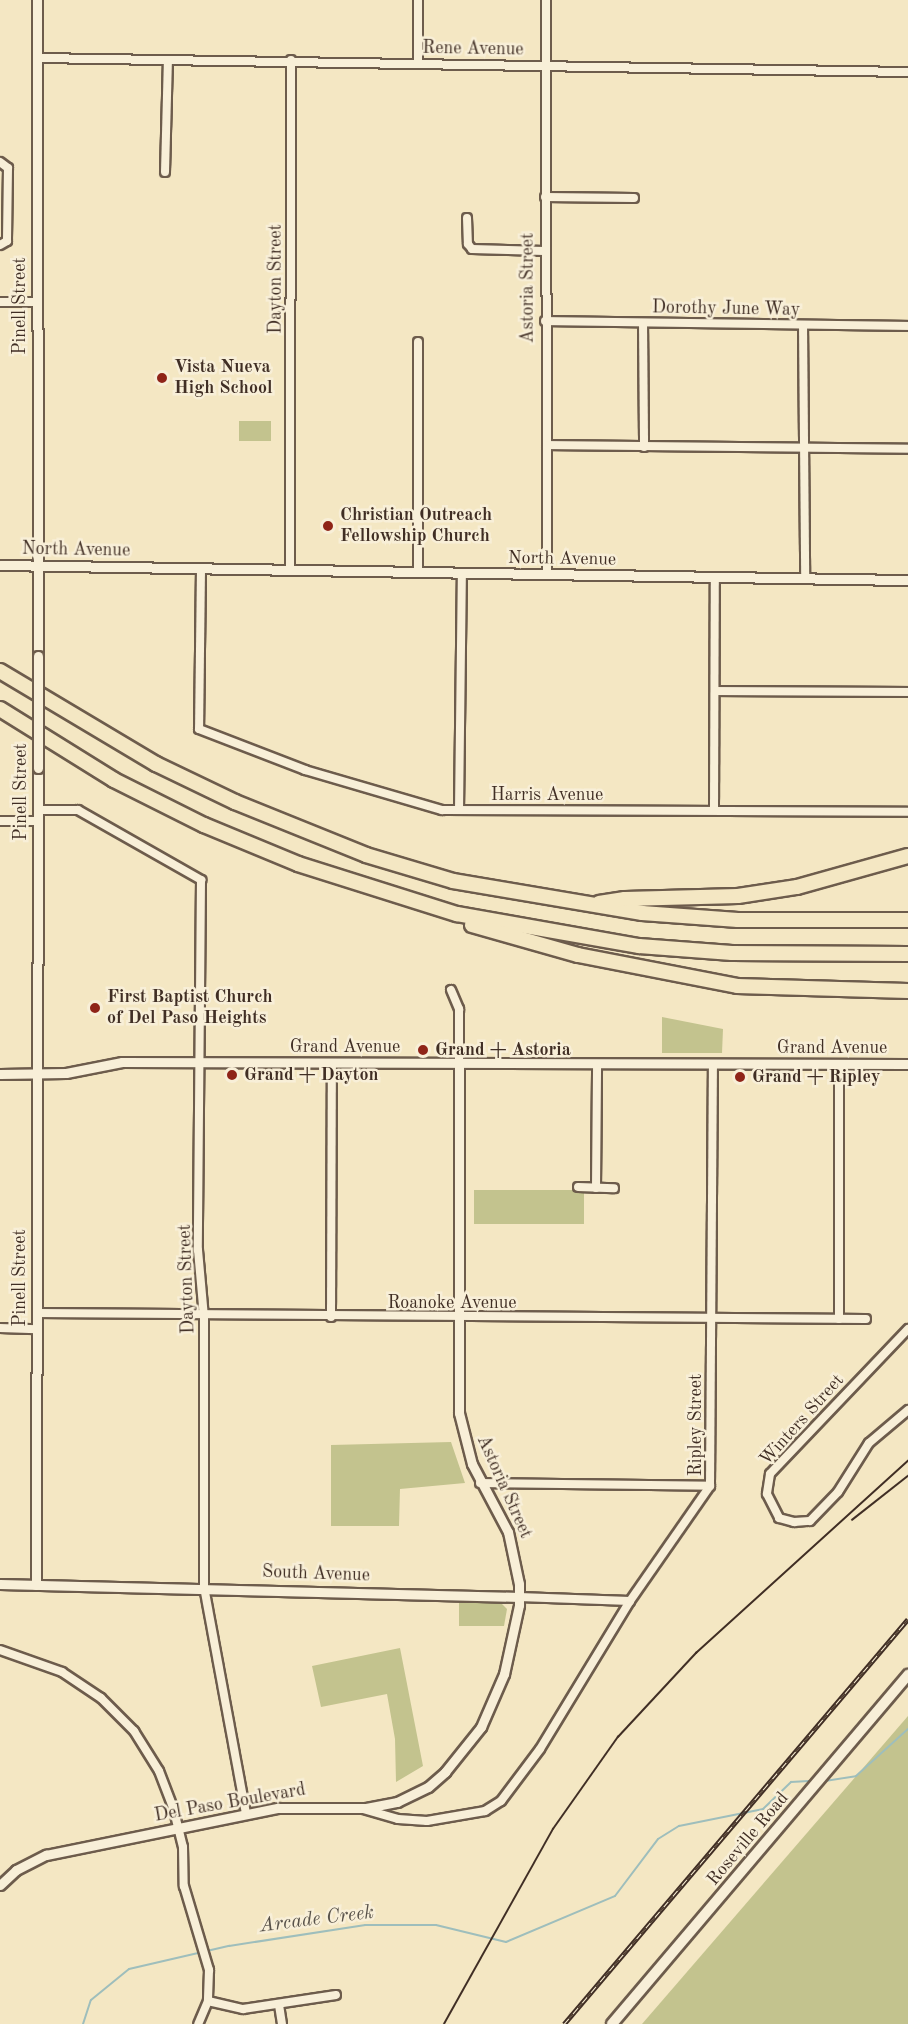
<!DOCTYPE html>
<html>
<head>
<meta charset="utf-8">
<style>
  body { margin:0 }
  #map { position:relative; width:908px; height:2024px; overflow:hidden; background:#f4e7c3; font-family:"Old Standard TT",serif }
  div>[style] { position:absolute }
  .green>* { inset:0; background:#c3c38e; transform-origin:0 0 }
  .stream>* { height:2px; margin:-1px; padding:0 1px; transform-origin:1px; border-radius:1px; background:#9ebebc }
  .roads { filter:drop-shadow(2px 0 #6d5c4c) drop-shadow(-2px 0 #6d5c4c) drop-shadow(0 2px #6d5c4c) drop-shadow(0 -2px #6d5c4c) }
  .minor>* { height:8px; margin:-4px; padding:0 4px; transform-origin:4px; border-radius:4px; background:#f8efd8 }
  .tertiary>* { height:9px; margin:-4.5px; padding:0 4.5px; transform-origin:4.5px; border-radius:4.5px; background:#f8efd8 }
  .secondary>* { height:10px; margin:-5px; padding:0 5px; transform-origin:5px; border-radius:5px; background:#f8efd8 }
  .motorway>* { height:14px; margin:-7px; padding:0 7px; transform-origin:7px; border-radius:7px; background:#f4e7c3 }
  .tram>* { height:1.5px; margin:-0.75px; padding:0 0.75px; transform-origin:0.75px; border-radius:0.75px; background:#402e24 }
  .rail>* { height:4.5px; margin-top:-2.25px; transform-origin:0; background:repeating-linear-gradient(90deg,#f8efd8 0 7px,#402e24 0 14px); box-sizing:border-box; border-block:2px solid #402e24 }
  .bridges { filter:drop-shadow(2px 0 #6d5c4c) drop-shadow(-2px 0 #6d5c4c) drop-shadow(0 2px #6d5c4c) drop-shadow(0 -2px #6d5c4c) }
  .tertiary-bridge>* { height:9px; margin:-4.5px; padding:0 4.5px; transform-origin:4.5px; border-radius:4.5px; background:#f8efd8 }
  .dots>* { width:16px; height:16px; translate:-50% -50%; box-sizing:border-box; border:3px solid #f8efd8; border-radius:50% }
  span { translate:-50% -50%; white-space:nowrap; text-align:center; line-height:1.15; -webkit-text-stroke:5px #f8efd8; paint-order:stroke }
  .street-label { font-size:18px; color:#402e24 }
  .poi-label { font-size:18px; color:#402e24; font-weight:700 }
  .left { translate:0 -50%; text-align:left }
  .water-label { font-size:20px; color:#58524a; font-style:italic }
</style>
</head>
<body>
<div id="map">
  <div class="green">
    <i style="left:239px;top:421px;width:32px;height:20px"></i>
    <i style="clip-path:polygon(662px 1017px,723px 1029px,722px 1053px,662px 1053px)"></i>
    <i style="left:474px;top:1190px;width:110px;height:34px"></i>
    <i style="clip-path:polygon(451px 1442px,465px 1483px,400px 1489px,399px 1526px,331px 1526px,331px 1445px)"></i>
    <i style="clip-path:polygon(459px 1602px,501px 1603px,507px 1609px,504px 1626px,459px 1626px)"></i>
    <i style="clip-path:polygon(400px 1648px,423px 1766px,396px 1782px,395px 1739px,387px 1694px,321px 1707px,312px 1666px)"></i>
    <i style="clip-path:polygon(908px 1716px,908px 2024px,642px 2024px)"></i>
  </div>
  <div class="stream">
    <i style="left:825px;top:1781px;width:31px;rotate:-9deg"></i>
    <i style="left:856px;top:1776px;width:70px;rotate:-42.1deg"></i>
    <i style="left:83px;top:2024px;width:25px;rotate:-72deg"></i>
    <i style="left:91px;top:2000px;width:49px;rotate:-39.2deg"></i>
    <i style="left:129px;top:1969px;width:103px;rotate:-13deg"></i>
    <i style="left:229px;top:1946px;width:138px;rotate:-8.8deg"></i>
    <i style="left:365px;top:1925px;width:71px"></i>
    <i style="left:436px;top:1925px;width:72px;rotate:13.7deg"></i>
    <i style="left:506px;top:1942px;width:118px;rotate:-22.9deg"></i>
    <i style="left:615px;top:1896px;width:71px;rotate:-53deg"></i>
    <i style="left:658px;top:1839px;width:25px;rotate:-32deg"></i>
    <i style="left:679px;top:1826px;width:86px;rotate:-11.4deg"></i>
    <i style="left:763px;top:1809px;width:39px;rotate:-44deg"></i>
    <i style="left:791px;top:1782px;width:22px;rotate:-3deg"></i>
  </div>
  <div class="roads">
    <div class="minor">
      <i style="left:546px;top:0;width:575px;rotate:89.9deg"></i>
      <i style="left:37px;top:58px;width:871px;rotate:0.92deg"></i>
      <i style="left:418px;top:63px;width:63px;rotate:-90deg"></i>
      <i style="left:0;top:162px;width:10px;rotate:37deg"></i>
      <i style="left:8px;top:168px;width:73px;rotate:90.8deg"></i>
      <i style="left:7px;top:241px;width:8px;rotate:150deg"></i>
      <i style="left:165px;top:172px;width:112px;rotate:-88.5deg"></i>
      <i style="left:545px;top:197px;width:89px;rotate:0.6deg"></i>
      <i style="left:467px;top:218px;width:26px;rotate:88deg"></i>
      <i style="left:468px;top:244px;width:6px;rotate:51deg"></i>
      <i style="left:472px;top:249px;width:72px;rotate:1.6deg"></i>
      <i style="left:0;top:302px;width:35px"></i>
      <i style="left:545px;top:321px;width:363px;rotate:0.8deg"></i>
      <i style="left:643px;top:323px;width:124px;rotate:89.5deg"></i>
      <i style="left:803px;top:325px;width:254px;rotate:89.5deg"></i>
      <i style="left:418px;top:342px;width:231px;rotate:90deg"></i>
      <i style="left:547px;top:445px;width:361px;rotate:0.6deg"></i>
      <i style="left:201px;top:569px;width:160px;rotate:90.7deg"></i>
      <i style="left:199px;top:729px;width:114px;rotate:21.1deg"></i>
      <i style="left:305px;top:770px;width:143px;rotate:16.3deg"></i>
      <i style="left:442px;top:810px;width:466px;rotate:0.2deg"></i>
      <i style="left:290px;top:570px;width:510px;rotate:-89.89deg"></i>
      <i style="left:715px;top:691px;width:193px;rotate:0.3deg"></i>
      <i style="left:38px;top:810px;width:40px"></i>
      <i style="left:78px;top:810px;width:142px;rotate:29.6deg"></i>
      <i style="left:201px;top:880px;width:370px;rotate:90.5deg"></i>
      <i style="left:198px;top:1250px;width:67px;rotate:84.9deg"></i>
      <i style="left:204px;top:1317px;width:270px;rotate:90deg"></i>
      <i style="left:204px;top:1587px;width:231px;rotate:79.5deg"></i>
      <i style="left:459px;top:810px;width:236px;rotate:-89.3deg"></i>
      <i style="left:714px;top:810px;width:233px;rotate:-89.8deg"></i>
      <i style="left:0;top:821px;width:38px"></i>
      <i style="left:451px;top:990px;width:21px;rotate:67deg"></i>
      <i style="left:459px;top:1009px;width:55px;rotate:90deg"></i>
      <i style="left:578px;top:1187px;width:36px;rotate:2deg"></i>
      <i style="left:596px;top:1188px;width:124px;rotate:-89.5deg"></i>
      <i style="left:37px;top:1313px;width:829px;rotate:0.41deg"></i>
      <i style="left:331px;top:1317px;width:253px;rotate:-89.8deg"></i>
      <i style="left:839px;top:1319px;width:255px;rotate:-90deg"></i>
      <i style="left:0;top:1328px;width:37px;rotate:2deg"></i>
      <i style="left:908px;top:1329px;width:200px;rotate:133.6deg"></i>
      <i style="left:770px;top:1474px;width:20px;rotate:99deg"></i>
      <i style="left:767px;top:1494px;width:27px;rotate:63deg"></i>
      <i style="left:779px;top:1518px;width:16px;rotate:15deg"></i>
      <i style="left:794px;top:1522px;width:16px;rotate:-4deg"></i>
      <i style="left:810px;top:1521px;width:40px;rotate:-46deg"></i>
      <i style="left:838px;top:1492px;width:58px;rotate:-57.7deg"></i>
      <i style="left:869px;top:1443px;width:51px;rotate:-40.2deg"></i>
      <i style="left:480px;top:1483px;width:230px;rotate:0.7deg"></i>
      <i style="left:519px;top:1597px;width:111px;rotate:2.1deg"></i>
      <i style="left:0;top:1650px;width:66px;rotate:19.5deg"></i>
      <i style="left:62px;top:1672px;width:47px;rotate:33.7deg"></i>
      <i style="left:101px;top:1698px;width:47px;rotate:45deg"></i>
      <i style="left:134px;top:1731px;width:47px;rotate:58deg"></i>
      <i style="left:159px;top:1771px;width:39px;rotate:69deg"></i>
      <i style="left:173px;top:1807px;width:41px;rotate:76deg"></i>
      <i style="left:183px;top:1847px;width:39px;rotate:89deg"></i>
      <i style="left:184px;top:1886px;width:88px;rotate:73.4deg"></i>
      <i style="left:209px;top:1970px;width:31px;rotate:92deg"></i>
      <i style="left:208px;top:2001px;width:25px;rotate:113deg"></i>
      <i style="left:363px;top:1809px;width:36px;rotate:16deg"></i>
      <i style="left:398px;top:1819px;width:29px;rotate:4deg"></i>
      <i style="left:427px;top:1821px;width:59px;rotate:-9.8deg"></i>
      <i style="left:485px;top:1811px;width:19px;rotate:-32deg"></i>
      <i style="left:501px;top:1801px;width:65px;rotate:-53.1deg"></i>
      <i style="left:540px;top:1749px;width:173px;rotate:-58.7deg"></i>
      <i style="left:630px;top:1601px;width:140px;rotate:-55.2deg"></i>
      <i style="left:710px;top:1486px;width:422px;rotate:-89.6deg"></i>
      <i style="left:208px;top:2001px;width:36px;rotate:13deg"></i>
      <i style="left:243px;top:2009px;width:94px;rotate:-8.6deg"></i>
      <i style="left:279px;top:2005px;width:19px;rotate:81deg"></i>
    </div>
    <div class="tertiary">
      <i style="left:37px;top:0;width:656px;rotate:89.91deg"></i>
      <i style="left:0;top:565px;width:908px;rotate:0.95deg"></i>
      <i style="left:0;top:1074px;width:66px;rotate:-0.9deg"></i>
      <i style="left:66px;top:1073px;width:57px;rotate:-11.1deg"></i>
      <i style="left:122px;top:1062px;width:786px;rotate:0.15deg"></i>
      <i style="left:0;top:1584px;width:519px;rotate:1.43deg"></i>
      <i style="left:36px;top:1585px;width:817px;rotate:-89.86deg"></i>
      <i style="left:0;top:1885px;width:22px;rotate:-43deg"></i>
      <i style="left:16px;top:1870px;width:34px;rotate:-27deg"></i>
      <i style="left:46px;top:1855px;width:237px;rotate:-11.5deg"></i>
      <i style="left:278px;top:1808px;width:88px"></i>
      <i style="left:366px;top:1808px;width:32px;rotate:-11deg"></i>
      <i style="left:397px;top:1802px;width:34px;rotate:-26deg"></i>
      <i style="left:428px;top:1787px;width:23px;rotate:-41deg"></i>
      <i style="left:445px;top:1772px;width:58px;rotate:-51.3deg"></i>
      <i style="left:481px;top:1727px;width:58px;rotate:-66.5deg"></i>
      <i style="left:504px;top:1674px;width:71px;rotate:-77.7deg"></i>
      <i style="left:519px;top:1605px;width:21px;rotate:-90deg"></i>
      <i style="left:519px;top:1584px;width:53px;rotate:-101.9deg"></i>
      <i style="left:508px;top:1532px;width:77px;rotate:-117.9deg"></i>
      <i style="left:472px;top:1464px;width:53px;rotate:-104.3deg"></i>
      <i style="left:459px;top:1413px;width:349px;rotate:-90deg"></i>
    </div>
    <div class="secondary">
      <i style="left:612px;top:2024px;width:458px;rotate:-49.7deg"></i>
    </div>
    <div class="motorway">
      <i style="left:0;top:671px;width:182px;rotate:30.8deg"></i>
      <i style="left:156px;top:764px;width:88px;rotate:25.7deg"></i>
      <i style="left:235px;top:802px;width:141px;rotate:22deg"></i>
      <i style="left:366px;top:855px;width:91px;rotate:16.6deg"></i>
      <i style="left:453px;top:881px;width:192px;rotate:9.6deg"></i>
      <i style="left:642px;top:913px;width:96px;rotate:4.2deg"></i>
      <i style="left:738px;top:920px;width:170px"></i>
      <i style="left:0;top:709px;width:134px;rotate:31.9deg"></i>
      <i style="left:114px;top:780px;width:101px;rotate:26.6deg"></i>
      <i style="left:204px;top:825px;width:102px;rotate:22.5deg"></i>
      <i style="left:298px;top:864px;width:167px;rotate:17.5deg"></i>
      <i style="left:457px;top:914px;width:185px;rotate:10deg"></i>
      <i style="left:639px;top:946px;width:93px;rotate:4.3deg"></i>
      <i style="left:732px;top:953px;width:176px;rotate:0.3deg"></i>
      <i style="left:599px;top:903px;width:26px;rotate:-9deg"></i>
      <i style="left:625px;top:899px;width:113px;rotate:-1.5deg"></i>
      <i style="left:738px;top:896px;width:60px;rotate:-8.7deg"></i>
      <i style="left:797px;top:887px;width:115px;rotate:-15.6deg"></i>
      <i style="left:472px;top:925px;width:110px;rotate:15.8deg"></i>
      <i style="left:578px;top:955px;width:162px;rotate:11deg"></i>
      <i style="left:737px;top:986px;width:171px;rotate:1.7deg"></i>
    </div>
  </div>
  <div class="tram">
    <i style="left:852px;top:1520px;width:71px;rotate:-38.2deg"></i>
    <i style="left:444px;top:2024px;width:223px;rotate:-60.8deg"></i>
    <i style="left:553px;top:1829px;width:113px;rotate:-54.8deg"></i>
    <i style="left:618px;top:1737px;width:115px;rotate:-47.1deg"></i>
    <i style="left:696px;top:1653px;width:286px;rotate:-42.2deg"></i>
  </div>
  <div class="rail">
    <i style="left:564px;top:2024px;width:531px;rotate:-49.66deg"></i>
  </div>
  <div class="bridges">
    <div class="tertiary-bridge">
      <i style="left:38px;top:656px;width:112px;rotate:90deg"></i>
    </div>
  </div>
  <div class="dots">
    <i style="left:162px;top:378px;background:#8f2418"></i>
    <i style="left:328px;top:526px;background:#8f2418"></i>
    <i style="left:95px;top:1008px;background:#8f2418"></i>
    <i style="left:423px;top:1050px;background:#8f2418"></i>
    <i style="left:232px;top:1075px;background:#8f2418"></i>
    <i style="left:740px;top:1077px;background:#8f2418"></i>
  </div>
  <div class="street-label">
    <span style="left:473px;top:49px;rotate:1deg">Rene Avenue</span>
    <span style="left:276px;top:279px;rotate:-90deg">Dayton Street</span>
    <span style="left:528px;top:288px;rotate:-90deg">Astoria Street</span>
    <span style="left:20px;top:306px;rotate:-90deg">Pinell Street</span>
    <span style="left:726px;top:309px;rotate:1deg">Dorothy June Way</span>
    <span style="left:76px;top:550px;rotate:1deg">North Avenue</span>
    <span style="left:562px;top:559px;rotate:1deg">North Avenue</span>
    <span style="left:21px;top:792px;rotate:-90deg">Pinell Street</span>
    <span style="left:547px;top:795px">Harris Avenue</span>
    <span style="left:345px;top:1047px">Grand Avenue</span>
    <span style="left:832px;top:1048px">Grand Avenue</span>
    <span style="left:20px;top:1278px;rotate:-90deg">Pinell Street</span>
    <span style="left:187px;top:1279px;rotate:-92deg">Dayton Street</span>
    <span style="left:452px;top:1303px">Roanoke Avenue</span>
    <span style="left:802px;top:1420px;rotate:-48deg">Winters Street</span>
    <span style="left:696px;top:1425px;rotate:-90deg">Ripley Street</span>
    <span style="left:504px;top:1487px;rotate:66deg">Astoria Street</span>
    <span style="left:316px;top:1574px;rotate:2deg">South Avenue</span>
    <span style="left:230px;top:1803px;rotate:-10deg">Del Paso Boulevard</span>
    <span style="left:748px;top:1839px;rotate:-50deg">Roseville Road</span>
  </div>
  <div class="poi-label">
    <span class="left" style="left:174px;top:378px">Vista Nueva<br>High School</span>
    <span class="left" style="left:340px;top:526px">Christian Outreach<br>Fellowship Church</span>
    <span class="left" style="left:107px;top:1008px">First Baptist Church<br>of Del Paso Heights</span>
    <span class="left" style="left:435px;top:1050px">Grand + Astoria</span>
    <span class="left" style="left:244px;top:1075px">Grand + Dayton</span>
    <span class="left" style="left:752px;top:1077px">Grand + Ripley</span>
  </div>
  <div class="water-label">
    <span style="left:317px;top:1920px;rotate:-7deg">Arcade Creek</span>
  </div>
</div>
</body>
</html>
